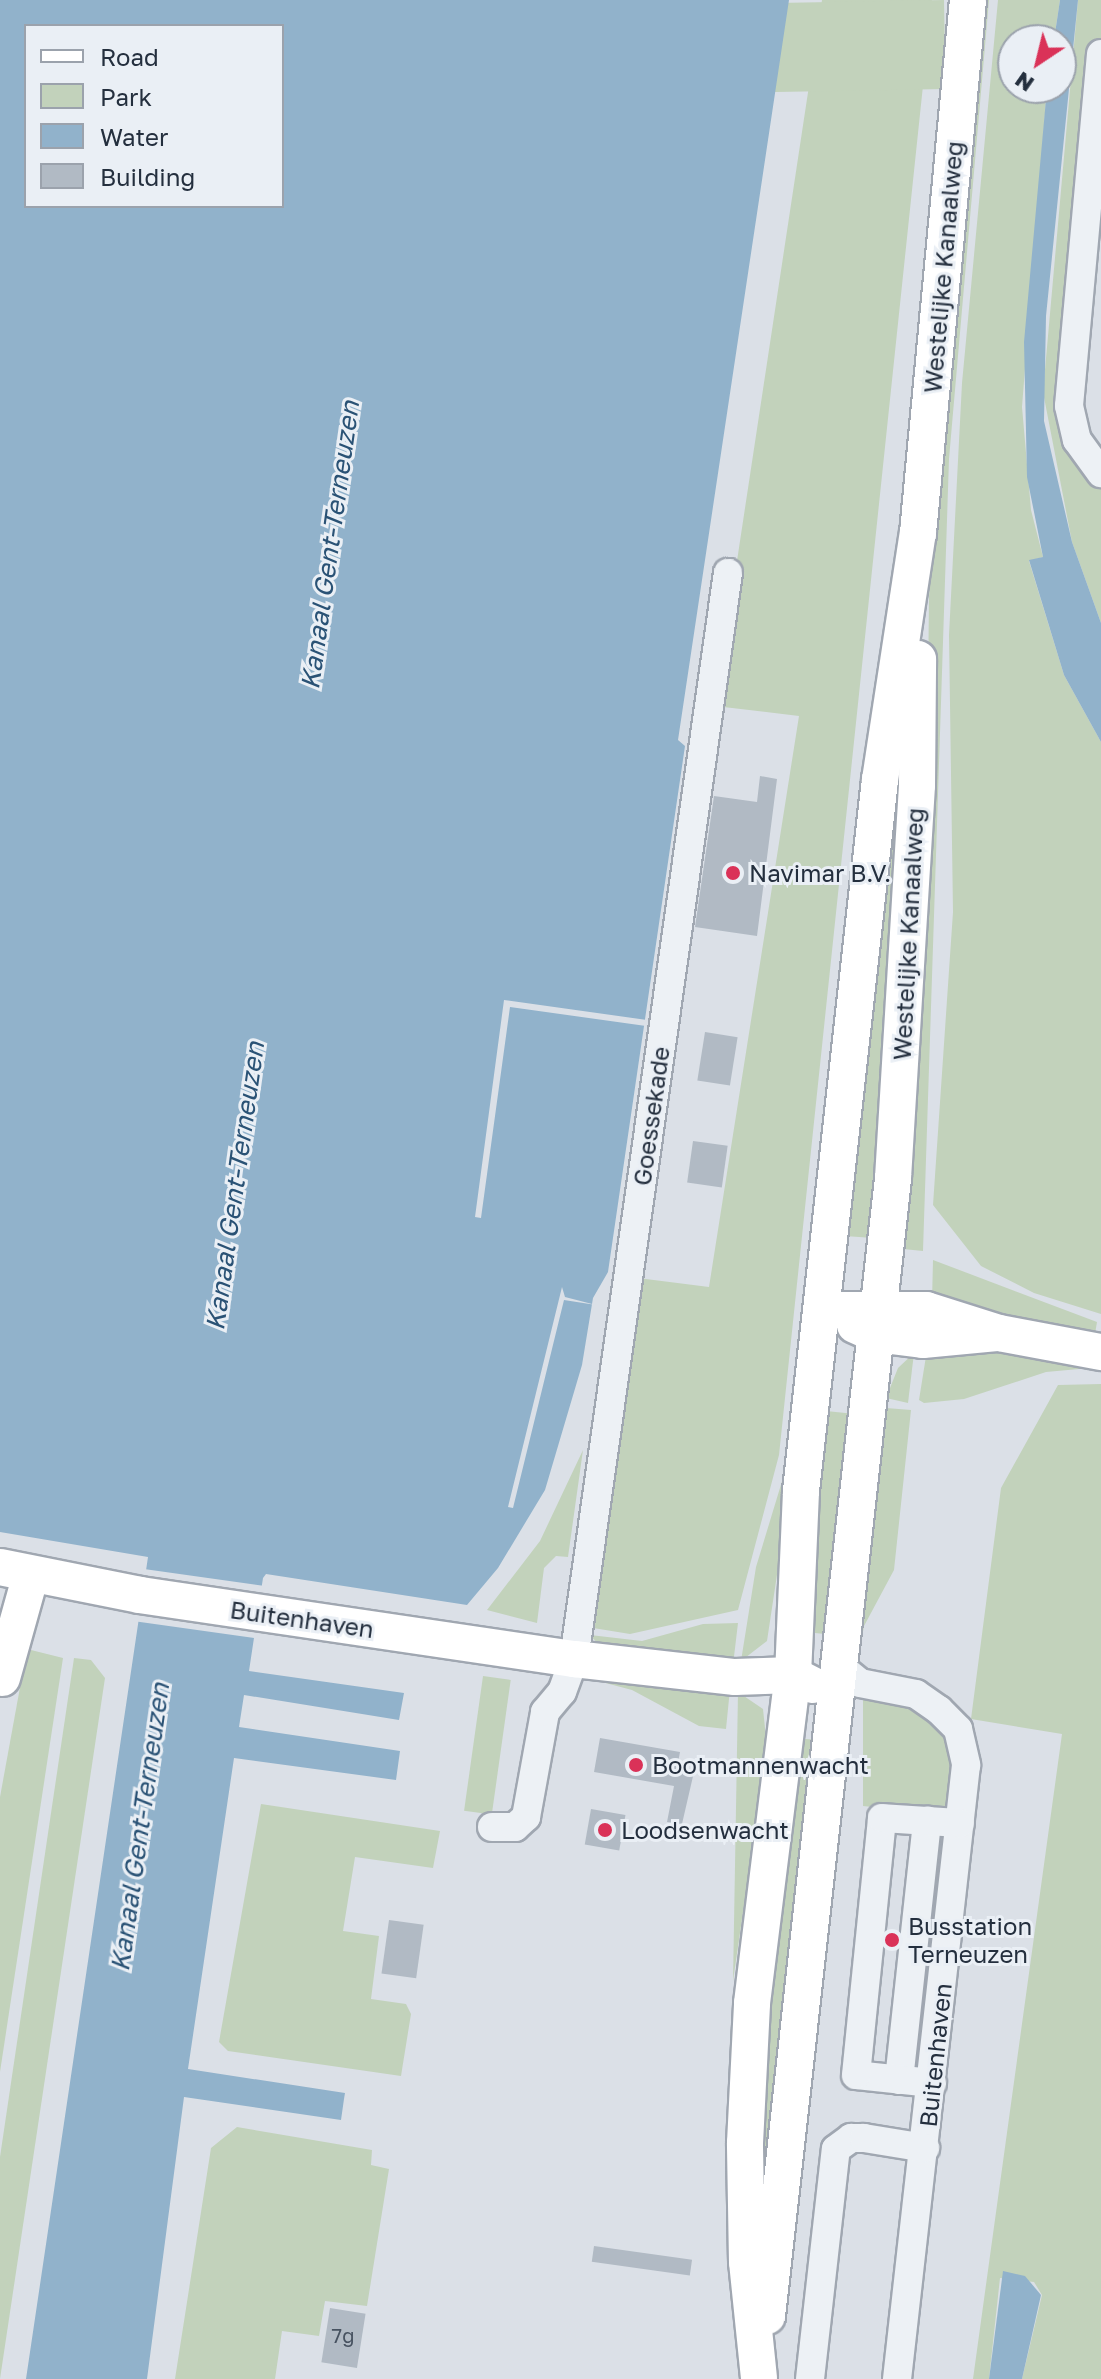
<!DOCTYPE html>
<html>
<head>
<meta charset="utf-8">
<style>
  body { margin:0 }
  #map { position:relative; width:1101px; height:2379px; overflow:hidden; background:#dbe0e7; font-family:"Golos Text",sans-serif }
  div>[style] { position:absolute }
  .green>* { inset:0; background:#c2d2bb; transform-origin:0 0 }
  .water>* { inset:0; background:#91b2cb }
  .pier>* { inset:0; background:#dbe0e7; transform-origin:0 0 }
  .building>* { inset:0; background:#b1bac4; transform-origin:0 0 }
  .roads { filter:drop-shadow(2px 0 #a0a7b1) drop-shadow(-2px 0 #a0a7b1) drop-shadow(0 2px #a0a7b1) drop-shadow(0 -2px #a0a7b1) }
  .minor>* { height:28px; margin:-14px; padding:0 14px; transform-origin:14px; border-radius:14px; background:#edf1f5 }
  .major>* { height:36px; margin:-18px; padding:0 18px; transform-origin:18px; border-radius:18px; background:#fff }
  .dots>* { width:22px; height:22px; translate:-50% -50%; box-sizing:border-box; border:4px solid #eaeff5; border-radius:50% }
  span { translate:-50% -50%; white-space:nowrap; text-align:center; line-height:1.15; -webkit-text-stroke:6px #eaeff5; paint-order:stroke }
  .number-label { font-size:20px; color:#475260 }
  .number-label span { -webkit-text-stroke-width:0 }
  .street-label { font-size:24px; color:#242f3e }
  .poi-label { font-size:24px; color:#242f3e }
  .left { translate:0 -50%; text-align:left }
  .water-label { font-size:26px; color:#2a5275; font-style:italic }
  .legend { position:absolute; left:24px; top:24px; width:260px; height:184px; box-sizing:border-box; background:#eaeff5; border:2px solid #9ba2ac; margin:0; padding:10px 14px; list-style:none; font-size:24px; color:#242f3e }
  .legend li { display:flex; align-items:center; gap:16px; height:40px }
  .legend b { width:40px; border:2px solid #9ba2ac }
  .north { position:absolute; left:997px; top:24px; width:80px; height:80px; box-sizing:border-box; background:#eaeff5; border:2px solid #9ba2ac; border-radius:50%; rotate:215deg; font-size:22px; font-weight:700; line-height:32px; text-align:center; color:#242f3e }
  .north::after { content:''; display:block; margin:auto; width:28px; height:36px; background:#da3258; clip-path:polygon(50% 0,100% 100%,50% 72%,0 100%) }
</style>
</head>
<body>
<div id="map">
  <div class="green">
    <i style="clip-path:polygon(822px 0,932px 0,779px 1455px,738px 1610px,630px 1634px,587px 1627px,638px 1278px,709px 1287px,799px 716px,715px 706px)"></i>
    <i style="left:944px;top:0;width:89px;height:1246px;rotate:89deg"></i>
    <i style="clip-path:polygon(977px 0,989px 0,949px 459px,923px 1251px,903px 1249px,925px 965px,929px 597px,950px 269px)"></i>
    <i style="clip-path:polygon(998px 0,1060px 0,1054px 40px,1013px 40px,1013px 88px,1047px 88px,1022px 407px,1031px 510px,1043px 557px,1029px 561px,1064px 675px,1101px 742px,1101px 1314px,1034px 1293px,981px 1266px,933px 1205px,953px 912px,949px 635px,962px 383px)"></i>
    <i style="clip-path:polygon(1078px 0,1101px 0,1101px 65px,1066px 388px,1101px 485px,1101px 623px,1072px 542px,1043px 392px)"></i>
    <i style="clip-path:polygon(893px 784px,901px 785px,873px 1238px,845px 1236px)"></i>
    <i style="clip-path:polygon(933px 1260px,1097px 1322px,1095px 1334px,932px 1301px)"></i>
    <i style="clip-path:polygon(927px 1350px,1019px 1352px,1090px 1368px,1046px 1372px,964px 1399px,924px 1403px,919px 1400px)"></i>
    <i style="clip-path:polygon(914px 1353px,908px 1403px,886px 1398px,898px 1368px)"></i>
    <i style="clip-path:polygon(1101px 1384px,1101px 2379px,1022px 2379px,1042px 2295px,1034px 2282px,1000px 2278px,989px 2379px,973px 2379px,1062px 1734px,971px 1719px,1001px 1488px,1058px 1385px)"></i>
    <i style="clip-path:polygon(804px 1396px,767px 1641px,741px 1661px,756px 1567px,783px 1478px,794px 1397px)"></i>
    <i style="clip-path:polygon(886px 1408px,911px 1410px,894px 1570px,864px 1626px,857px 1665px,855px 1621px)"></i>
    <i style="left:826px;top:1411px;width:27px;height:222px;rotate:6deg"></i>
    <i style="clip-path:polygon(583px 1450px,568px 1557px,556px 1556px,544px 1568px,537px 1623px,487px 1610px,540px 1541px)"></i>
    <i style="clip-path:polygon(738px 1623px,733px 1665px,599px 1645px,590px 1635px,642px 1641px,703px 1624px)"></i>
    <i style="clip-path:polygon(27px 1649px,63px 1658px,0 2072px,0 1797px)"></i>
    <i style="clip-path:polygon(74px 1658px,91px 1660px,105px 1678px,0 2379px,0 2157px)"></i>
    <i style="left:483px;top:1676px;width:28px;height:136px;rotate:8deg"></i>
    <i style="clip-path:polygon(583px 1677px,730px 1689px,726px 1729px,699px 1726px,632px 1690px)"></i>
    <i style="clip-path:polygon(863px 1690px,904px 1697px,961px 1747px,951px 1815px,863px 1806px)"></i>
    <i style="clip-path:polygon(738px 1692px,763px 1709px,767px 1747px,733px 1981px)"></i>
    <i style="clip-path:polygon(791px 1738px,820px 1740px,762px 2263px,756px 2095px)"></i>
    <i style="clip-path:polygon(261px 1804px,440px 1831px,433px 1868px,355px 1857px,343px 1931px,379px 1936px,371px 1999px,406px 2004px,411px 2014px,401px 2076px,228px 2051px,219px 2042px)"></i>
    <i style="clip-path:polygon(237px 2127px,372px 2150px,371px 2165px,389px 2169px,367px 2306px,325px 2301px,319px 2336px,282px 2331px,275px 2379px,175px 2379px,211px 2148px)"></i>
  </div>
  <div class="water">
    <i style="clip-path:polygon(evenodd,0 0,789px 0,678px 740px,685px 746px,608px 1272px,593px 1298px,582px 1365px,545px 1490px,498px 1568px,467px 1605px,266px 1574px,263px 1578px,249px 1671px,404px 1693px,399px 1720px,244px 1695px,239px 1727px,400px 1751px,396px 1780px,234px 1758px,188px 2069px,345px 2093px,344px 2099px,341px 2120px,184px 2097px,147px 2379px,26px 2379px,148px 1557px,0 1532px,0 0,26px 26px,282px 26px,282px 206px,26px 206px,26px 26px)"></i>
    <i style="clip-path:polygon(1060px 0,1078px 0,1046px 316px,1044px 421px,1072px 542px,1101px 623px,1101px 742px,1064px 675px,1029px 560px,1043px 557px,1027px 477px,1024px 342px,1047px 88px,1061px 88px,1061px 40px,1054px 40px)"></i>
    <i style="clip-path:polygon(1003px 2271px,1025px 2276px,1041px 2295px,1022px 2379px,989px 2379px)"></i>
  </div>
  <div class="pier">
    <i style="clip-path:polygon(504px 1000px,647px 1020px,646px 1026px,510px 1007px,481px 1218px,475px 1217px)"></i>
    <i style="clip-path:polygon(562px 1287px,565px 1297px,596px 1305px,564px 1300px,513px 1508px,508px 1507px)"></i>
    <i style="left:144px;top:1569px;width:122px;height:53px;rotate:8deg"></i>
  </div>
  <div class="building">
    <i style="clip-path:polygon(760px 776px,777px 779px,757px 936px,695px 927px,714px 796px,757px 802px)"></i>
    <i style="left:705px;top:1032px;width:33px;height:49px;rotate:9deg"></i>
    <i style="left:693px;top:1141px;width:35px;height:42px;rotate:8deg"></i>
    <i style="clip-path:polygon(600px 1738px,680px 1752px,677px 1768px,694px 1772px,682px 1824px,667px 1822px,674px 1786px,594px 1772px)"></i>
    <i style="left:591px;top:1809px;width:35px;height:36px;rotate:10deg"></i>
    <i style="left:389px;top:1920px;width:35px;height:54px;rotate:8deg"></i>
    <i style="left:594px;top:2246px;width:99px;height:16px;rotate:8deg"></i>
    <i style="left:330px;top:2308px;width:36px;height:55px;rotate:9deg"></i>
  </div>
  <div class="roads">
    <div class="minor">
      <i style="left:1101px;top:54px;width:353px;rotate:95.2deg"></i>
      <i style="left:1069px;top:406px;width:35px;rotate:77deg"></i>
      <i style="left:1077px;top:440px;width:41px;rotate:54deg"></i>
      <i style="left:838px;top:1665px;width:28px;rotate:39deg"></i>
      <i style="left:860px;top:1683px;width:57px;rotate:11.1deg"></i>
      <i style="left:916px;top:1694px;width:28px;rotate:35deg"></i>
      <i style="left:939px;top:1710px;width:27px;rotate:45deg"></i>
      <i style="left:958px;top:1729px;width:37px;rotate:77deg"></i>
      <i style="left:966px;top:1765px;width:618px;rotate:96.41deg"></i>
      <i style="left:492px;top:1827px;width:23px"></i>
      <i style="left:515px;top:1827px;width:15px;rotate:-42deg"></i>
      <i style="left:526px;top:1817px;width:107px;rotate:-79.7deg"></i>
      <i style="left:545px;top:1712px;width:26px;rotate:-50deg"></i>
      <i style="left:562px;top:1692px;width:35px;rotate:-70deg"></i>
      <i style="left:574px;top:1659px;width:1097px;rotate:-81.93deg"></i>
      <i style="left:899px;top:2080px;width:261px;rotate:-83.8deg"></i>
      <i style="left:932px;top:2083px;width:76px;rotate:-174deg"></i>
      <i style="left:856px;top:2075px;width:258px;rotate:-84.2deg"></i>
      <i style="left:882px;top:1818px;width:78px;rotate:3.7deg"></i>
      <i style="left:810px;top:2379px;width:231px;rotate:-83.6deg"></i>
      <i style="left:836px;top:2149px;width:19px;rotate:-36deg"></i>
      <i style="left:851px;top:2138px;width:13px"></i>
      <i style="left:864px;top:2138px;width:62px;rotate:9.3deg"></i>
    </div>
    <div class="major">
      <i style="left:825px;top:1310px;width:101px"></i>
      <i style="left:926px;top:1310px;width:77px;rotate:17.5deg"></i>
      <i style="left:999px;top:1333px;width:104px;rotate:10.6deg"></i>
      <i style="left:855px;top:1325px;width:22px;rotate:24deg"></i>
      <i style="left:875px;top:1334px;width:48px;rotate:7.1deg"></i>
      <i style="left:923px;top:1340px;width:74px;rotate:-5.4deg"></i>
      <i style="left:0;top:1567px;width:143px;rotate:11.3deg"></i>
      <i style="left:140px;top:1595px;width:439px;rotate:8.4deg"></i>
      <i style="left:574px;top:1659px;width:162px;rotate:6.4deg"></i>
      <i style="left:735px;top:1677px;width:58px;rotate:-2deg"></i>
      <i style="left:793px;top:1675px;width:22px;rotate:27deg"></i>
      <i style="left:2px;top:1678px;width:108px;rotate:-74.4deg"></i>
      <i style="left:767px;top:2316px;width:1145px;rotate:-83.68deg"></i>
      <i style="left:893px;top:1178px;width:394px;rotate:-86.5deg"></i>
      <i style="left:917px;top:785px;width:126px;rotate:-89.5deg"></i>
      <i style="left:759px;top:2378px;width:117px;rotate:-95.9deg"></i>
      <i style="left:747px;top:2262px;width:119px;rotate:-91deg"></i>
      <i style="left:745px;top:2143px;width:140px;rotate:-87.1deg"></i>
      <i style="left:752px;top:2003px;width:331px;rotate:-82.9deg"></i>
      <i style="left:793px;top:1675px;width:184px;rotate:-87.5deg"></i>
      <i style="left:801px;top:1491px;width:715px;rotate:-83.66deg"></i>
      <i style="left:880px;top:780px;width:250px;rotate:-81.3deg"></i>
      <i style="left:918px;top:533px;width:535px;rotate:-84.64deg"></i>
    </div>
  </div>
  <div class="dots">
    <i style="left:733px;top:873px;background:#da3258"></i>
    <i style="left:636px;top:1765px;background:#da3258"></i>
    <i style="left:605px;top:1830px;background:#da3258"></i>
    <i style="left:892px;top:1940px;background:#da3258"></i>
  </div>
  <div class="number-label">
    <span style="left:343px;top:2335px">7g</span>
  </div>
  <div class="street-label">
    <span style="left:943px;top:267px;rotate:-85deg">Westelijke Kanaalweg</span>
    <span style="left:908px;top:934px;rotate:-87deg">Westelijke Kanaalweg</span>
    <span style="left:651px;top:1116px;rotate:-82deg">Goessekade</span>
    <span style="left:302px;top:1619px;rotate:8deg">Buitenhaven</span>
    <span style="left:935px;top:2055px;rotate:-84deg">Buitenhaven</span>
  </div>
  <div class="poi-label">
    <span class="left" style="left:749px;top:873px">Navimar B.V.</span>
    <span class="left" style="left:652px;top:1765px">Bootmannenwacht</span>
    <span class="left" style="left:621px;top:1830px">Loodsenwacht</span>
    <span class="left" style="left:908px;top:1940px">Busstation<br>Terneuzen</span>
  </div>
  <div class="water-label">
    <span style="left:330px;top:545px;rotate:-82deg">Kanaal Gent-Terneuzen</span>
    <span style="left:235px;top:1186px;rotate:-82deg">Kanaal Gent-Terneuzen</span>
    <span style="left:140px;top:1827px;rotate:-82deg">Kanaal Gent-Terneuzen</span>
  </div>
  <ul class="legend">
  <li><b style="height:10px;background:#fff"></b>Road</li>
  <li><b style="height:22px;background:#c2d2bb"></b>Park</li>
  <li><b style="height:22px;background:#91b2cb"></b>Water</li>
  <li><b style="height:22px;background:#b1bac4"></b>Building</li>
  </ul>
  <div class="north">N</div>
</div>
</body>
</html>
